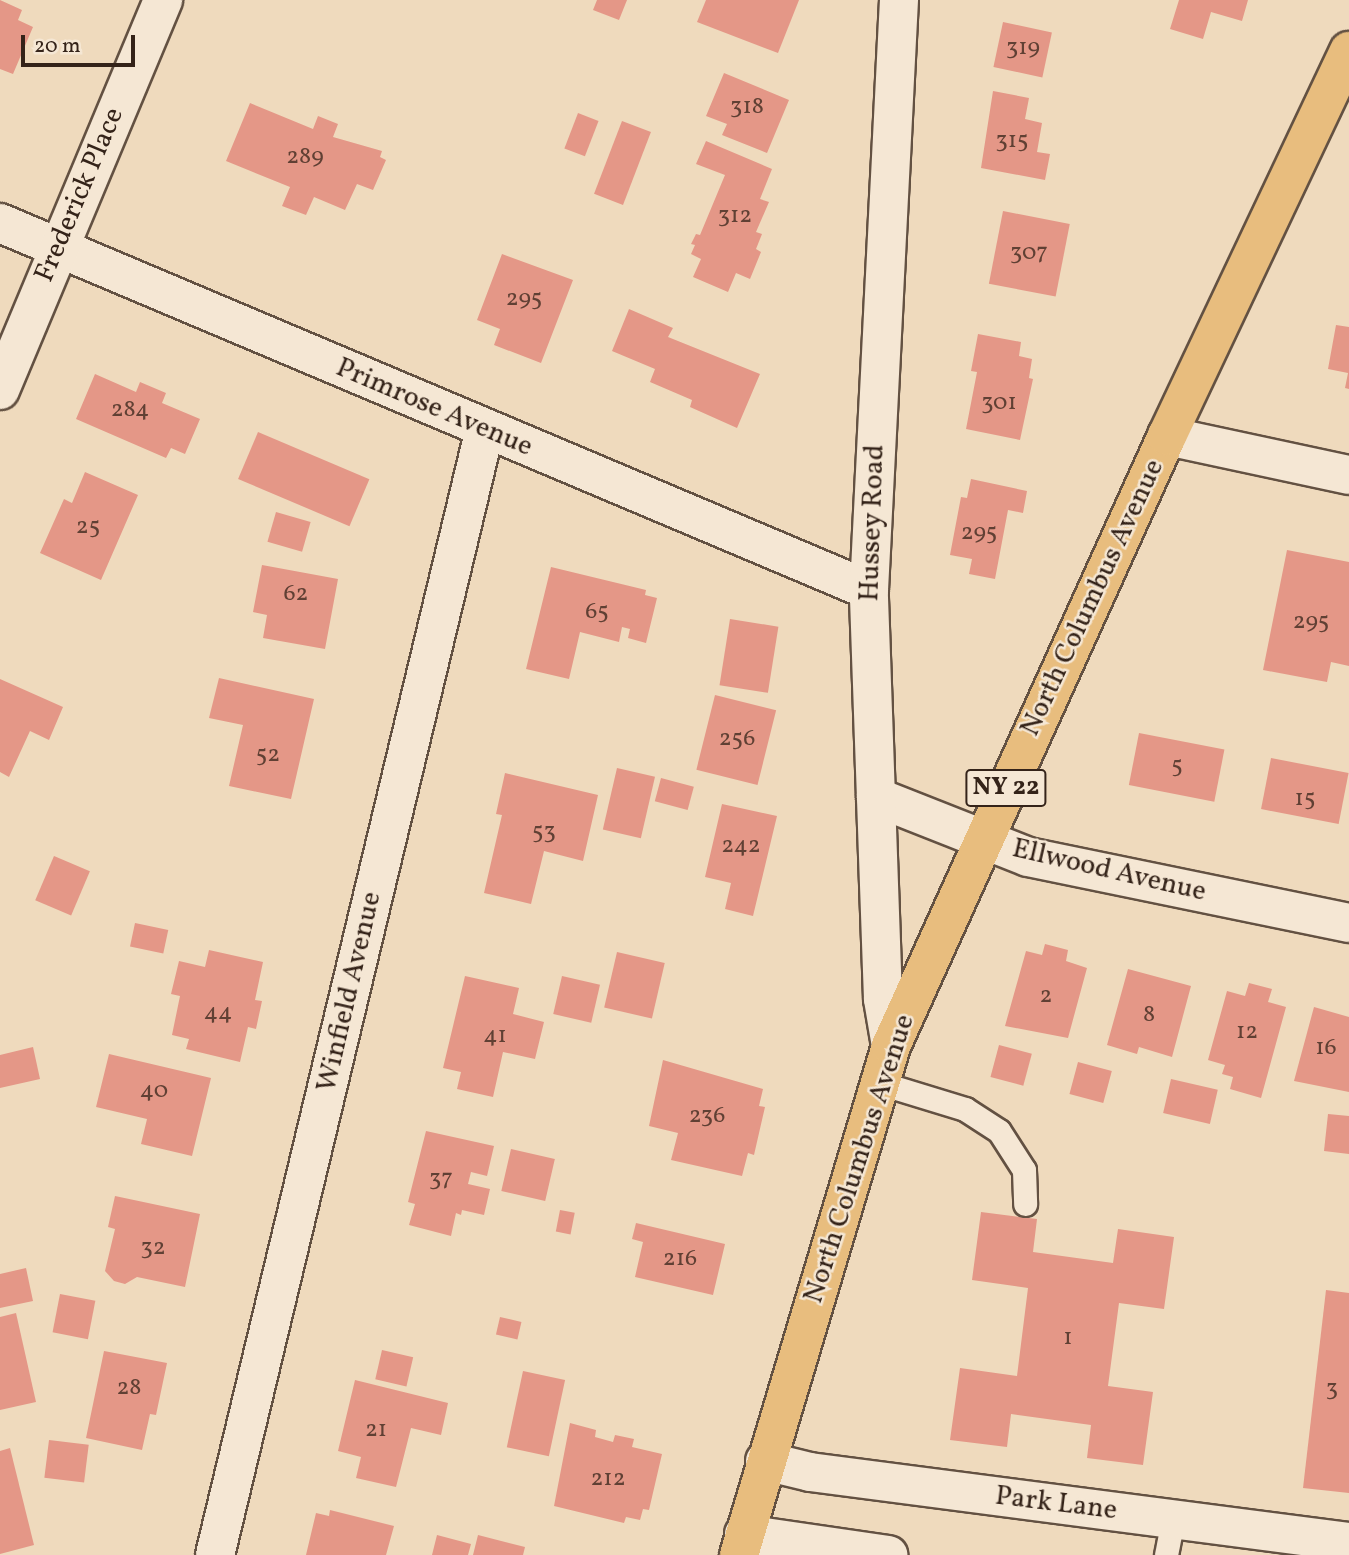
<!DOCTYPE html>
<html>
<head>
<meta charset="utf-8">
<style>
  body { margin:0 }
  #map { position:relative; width:1349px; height:1555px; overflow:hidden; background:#efdabd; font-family:Vollkorn,serif }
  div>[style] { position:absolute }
  .building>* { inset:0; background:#e49787; transform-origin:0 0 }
  .roads { filter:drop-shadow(2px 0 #635142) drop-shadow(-2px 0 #635142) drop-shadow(0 2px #635142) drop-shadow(0 -2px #635142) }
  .lane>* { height:23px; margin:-11.5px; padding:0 11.5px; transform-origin:11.5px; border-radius:11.5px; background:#f5e7d4 }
  .street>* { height:38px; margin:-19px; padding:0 19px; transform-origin:19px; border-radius:19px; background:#f5e7d4 }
  .primary>* { height:38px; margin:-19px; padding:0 19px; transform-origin:19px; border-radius:19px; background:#e8bd7e }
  span { translate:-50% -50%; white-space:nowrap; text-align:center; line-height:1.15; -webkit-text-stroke:5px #f5e7d4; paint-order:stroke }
  .number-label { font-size:24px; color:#604034 }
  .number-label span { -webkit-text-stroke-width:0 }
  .shield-label span { padding:2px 5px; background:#f5e7d4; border:2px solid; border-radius:5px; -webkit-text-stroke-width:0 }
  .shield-label { font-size:26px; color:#342319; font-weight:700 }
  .street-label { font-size:28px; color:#342319 }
  .scale { position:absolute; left:21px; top:35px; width:114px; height:32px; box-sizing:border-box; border:4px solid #342319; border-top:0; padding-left:9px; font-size:21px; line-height:24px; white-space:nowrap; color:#342319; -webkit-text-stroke:5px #f5e7d4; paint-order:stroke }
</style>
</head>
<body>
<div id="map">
  <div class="building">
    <i style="clip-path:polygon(0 0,22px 10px,18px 20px,33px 27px,13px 74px,0 69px)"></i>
    <i style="clip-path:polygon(597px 0,627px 0,619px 20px,593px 10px)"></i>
    <i style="clip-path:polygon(706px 0,799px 0,778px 53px,697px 22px)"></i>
    <i style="clip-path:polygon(1179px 0,1248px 0,1242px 21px,1211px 12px,1203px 39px,1170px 29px)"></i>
    <i style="left:1003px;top:22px;width:50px;height:46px;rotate:12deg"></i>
    <i style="clip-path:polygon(724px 73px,789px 100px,767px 153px,722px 135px,727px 124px,706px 116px)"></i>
    <i style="clip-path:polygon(993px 91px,1029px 98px,1025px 119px,1042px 123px,1037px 152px,1050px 154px,1045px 180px,981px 168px)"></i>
    <i style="clip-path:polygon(250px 103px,313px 129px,318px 116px,338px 124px,333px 137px,382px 151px,380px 157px,386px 160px,373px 190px,357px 184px,345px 210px,314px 197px,306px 215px,282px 206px,290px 187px,226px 161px)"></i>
    <i style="left:578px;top:113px;width:22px;height:38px;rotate:21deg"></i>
    <i style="left:622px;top:121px;width:31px;height:78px;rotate:21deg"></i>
    <i style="clip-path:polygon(706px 141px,772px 169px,760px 199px,769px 202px,756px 232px,762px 234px,756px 249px,761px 252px,750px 279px,736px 273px,728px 292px,693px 277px,701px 259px,691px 254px,695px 245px,691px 244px,696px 234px,700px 235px,725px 175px,696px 164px)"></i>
    <i style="left:1003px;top:211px;width:68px;height:74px;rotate:11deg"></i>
    <i style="clip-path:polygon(502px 254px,573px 280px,541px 363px,494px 345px,500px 329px,477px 320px)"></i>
    <i style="clip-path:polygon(629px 309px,673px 328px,668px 337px,760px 374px,737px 428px,690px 407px,692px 400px,650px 382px,655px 369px,612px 351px)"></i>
    <i style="clip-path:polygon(1336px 325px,1349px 327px,1349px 389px,1345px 388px,1348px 373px,1328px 369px)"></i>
    <i style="clip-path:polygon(978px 334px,1021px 342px,1019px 356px,1032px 359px,1029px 378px,1033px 379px,1020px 440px,966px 429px,977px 372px,971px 371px)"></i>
    <i style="clip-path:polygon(95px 374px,136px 392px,140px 382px,166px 393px,162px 403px,200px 419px,185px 454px,171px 448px,166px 458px,76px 419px)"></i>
    <i style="left:258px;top:432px;width:121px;height:51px;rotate:23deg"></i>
    <i style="clip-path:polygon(85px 472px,138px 495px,101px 580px,40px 553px,64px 499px,72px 503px)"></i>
    <i style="clip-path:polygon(971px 479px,1027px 491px,1023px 513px,1008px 510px,995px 579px,969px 574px,972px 559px,950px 555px,961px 497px,967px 498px)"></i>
    <i style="left:276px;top:512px;width:36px;height:31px;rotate:16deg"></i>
    <i style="clip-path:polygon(1287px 550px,1349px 562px,1349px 666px,1331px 662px,1327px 682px,1263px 670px)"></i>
    <i style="clip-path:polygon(262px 565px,338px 579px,325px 649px,263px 638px,267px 615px,253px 612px)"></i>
    <i style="clip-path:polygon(551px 567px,646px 590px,645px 595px,657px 598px,646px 643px,628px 638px,630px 629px,622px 627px,619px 642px,580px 632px,569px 679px,526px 669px)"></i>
    <i style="left:730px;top:619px;width:49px;height:67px;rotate:9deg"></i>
    <i style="clip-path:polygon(219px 678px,314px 699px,291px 799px,229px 786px,243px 725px,209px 718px)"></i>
    <i style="clip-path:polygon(0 679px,63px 707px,49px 740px,30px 731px,9px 777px,0 772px)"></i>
    <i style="left:715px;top:695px;width:63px;height:77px;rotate:14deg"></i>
    <i style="left:1139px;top:733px;width:87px;height:53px;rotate:11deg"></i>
    <i style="left:1271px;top:758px;width:79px;height:52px;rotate:11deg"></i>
    <i style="left:617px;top:768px;width:39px;height:63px;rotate:13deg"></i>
    <i style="clip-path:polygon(505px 773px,598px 795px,583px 861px,544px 851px,531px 904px,484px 893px,502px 815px,496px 814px)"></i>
    <i style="left:661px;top:778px;width:34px;height:24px;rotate:15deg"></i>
    <i style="clip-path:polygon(722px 804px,777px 816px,753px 916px,725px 909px,731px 883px,705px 877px)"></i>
    <i style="left:54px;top:856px;width:39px;height:48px;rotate:23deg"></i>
    <i style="left:135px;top:923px;width:34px;height:24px;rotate:12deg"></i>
    <i style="clip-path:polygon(1045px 944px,1068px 950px,1066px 961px,1087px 968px,1068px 1038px,1005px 1026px,1026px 951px,1042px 955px)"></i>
    <i style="clip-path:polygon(209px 950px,263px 962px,255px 1000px,262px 1001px,256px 1029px,248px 1027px,240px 1062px,186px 1049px,189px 1039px,172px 1035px,180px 996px,171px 994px,179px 961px,205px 967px)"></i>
    <i style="left:617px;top:952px;width:49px;height:57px;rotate:13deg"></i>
    <i style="clip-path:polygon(1128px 969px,1191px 986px,1172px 1057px,1139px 1047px,1137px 1054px,1107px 1045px)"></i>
    <i style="clip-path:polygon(465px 976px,519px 988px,513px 1014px,544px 1022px,535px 1059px,503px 1052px,493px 1097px,457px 1089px,461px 1072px,443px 1068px)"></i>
    <i style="left:562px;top:976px;width:39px;height:39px;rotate:13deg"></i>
    <i style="clip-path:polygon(1249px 983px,1272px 989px,1268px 1002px,1286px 1007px,1261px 1098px,1230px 1089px,1233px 1077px,1222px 1074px,1225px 1065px,1208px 1060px,1227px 991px,1245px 996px)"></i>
    <i style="clip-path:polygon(1314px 1007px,1349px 1017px,1349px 1092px,1294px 1081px)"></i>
    <i style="left:999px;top:1045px;width:34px;height:33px;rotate:15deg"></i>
    <i style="clip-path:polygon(33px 1047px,40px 1079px,0 1088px,0 1055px)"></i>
    <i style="clip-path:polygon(109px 1054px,211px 1078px,192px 1156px,141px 1144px,147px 1119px,96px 1107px)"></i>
    <i style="clip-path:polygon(663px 1060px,763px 1089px,759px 1106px,765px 1107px,754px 1155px,748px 1153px,742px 1176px,671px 1160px,678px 1133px,649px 1126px)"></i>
    <i style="left:1078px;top:1062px;width:35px;height:33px;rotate:15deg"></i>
    <i style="left:1171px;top:1079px;width:48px;height:35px;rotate:13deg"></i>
    <i style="clip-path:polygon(1328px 1114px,1349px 1116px,1349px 1154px,1324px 1151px)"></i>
    <i style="clip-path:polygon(426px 1131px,494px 1146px,487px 1176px,471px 1172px,468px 1184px,490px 1189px,484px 1215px,462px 1210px,461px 1215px,456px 1213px,451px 1236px,409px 1225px,415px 1204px,408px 1202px)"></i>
    <i style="left:511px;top:1149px;width:45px;height:43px;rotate:13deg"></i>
    <i style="clip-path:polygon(115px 1196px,200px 1214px,185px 1287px,137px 1277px,125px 1284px,114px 1281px,105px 1271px,115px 1229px,108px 1227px)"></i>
    <i style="left:560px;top:1210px;width:15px;height:22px;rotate:11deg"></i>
    <i style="clip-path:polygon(981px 1212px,1037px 1219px,1033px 1252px,1113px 1263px,1118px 1229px,1174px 1237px,1164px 1309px,1119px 1303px,1108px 1386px,1153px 1392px,1143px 1465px,1087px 1458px,1091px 1425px,1011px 1414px,1007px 1447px,950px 1440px,960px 1368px,1017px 1376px,1028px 1288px,972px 1280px)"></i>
    <i style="clip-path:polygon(636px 1223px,725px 1244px,713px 1295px,635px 1277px,643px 1242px,632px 1239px)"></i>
    <i style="clip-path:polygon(26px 1268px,33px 1301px,0 1308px,0 1274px)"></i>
    <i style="clip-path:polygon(1326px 1290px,1349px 1293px,1349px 1493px,1303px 1488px)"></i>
    <i style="left:60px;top:1294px;width:36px;height:39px;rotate:11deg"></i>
    <i style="clip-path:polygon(16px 1313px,36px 1402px,0 1410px,0 1317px)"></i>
    <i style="left:500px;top:1317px;width:22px;height:18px;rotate:13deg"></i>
    <i style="left:382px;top:1350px;width:32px;height:30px;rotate:13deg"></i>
    <i style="clip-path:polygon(104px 1351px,167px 1363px,156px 1415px,150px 1414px,142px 1450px,86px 1438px)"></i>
    <i style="left:523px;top:1371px;width:43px;height:78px;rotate:12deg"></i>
    <i style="clip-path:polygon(355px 1380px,448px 1403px,441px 1435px,411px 1428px,396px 1487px,356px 1478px,361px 1457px,338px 1451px)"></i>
    <i style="clip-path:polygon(570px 1423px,596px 1430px,595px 1437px,613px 1442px,615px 1435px,634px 1439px,632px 1447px,662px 1454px,649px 1510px,643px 1509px,640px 1520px,626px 1517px,624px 1523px,554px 1506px)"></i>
    <i style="left:49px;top:1440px;width:40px;height:38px;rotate:7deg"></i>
    <i style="clip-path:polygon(10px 1448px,34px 1545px,0 1554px,0 1451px)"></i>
    <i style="clip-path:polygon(330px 1510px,394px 1526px,386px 1555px,306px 1555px,316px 1513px,329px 1516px)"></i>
    <i style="clip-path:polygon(437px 1535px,471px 1544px,468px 1555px,432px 1555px)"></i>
    <i style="clip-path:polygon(478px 1535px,525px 1547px,523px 1555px,473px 1555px)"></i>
  </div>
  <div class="roads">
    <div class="lane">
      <i style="left:880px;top:1083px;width:89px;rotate:17deg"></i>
      <i style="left:965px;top:1109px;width:40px;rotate:32.9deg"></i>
      <i style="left:999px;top:1131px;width:46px;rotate:57.3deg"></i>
      <i style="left:1024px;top:1170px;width:34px;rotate:88deg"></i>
      <i style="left:1166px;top:1555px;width:37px;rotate:-79deg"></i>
    </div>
    <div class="street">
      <i style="left:0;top:223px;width:943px;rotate:22.9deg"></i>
      <i style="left:0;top:390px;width:423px;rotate:-67.3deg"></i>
      <i style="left:1167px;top:436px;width:186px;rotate:12.1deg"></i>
      <i style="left:876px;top:797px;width:163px;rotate:21.5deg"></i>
      <i style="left:1028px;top:857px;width:328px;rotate:11.6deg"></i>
      <i style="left:891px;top:1046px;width:48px;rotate:-99.7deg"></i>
      <i style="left:883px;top:999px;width:409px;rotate:-92deg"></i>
      <i style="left:869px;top:590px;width:591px;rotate:-87.09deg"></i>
      <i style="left:765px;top:1461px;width:46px;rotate:13.7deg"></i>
      <i style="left:810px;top:1472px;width:544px;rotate:7.4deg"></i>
      <i style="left:744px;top:1534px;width:146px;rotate:8.3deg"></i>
      <i style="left:215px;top:1555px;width:1158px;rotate:-76.52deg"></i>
    </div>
    <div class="primary">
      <i style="left:739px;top:1555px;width:531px;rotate:-73.37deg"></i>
      <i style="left:891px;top:1046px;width:670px;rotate:-65.66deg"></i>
      <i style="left:1167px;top:436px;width:426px;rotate:-64.7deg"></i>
    </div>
  </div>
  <div class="number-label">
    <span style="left:1023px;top:49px">319</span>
    <span style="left:747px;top:108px">318</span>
    <span style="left:1012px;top:142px">315</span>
    <span style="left:305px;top:158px">289</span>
    <span style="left:735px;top:217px">312</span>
    <span style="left:1029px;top:254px">307</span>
    <span style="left:524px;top:300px">295</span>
    <span style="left:999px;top:404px">301</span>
    <span style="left:130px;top:411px">284</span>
    <span style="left:88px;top:528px">25</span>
    <span style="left:979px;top:534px">295</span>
    <span style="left:296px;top:595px">62</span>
    <span style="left:597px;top:613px">65</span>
    <span style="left:1311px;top:623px">295</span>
    <span style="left:737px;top:740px">256</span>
    <span style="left:268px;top:756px">52</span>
    <span style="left:1177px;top:767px">5</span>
    <span style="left:1305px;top:800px">15</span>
    <span style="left:544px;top:833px">53</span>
    <span style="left:741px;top:847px">242</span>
    <span style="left:1046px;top:997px">2</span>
    <span style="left:218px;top:1014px">44</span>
    <span style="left:1149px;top:1016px">8</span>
    <span style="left:1247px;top:1033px">12</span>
    <span style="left:495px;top:1037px">41</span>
    <span style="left:1326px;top:1049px">16</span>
    <span style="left:154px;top:1092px">40</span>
    <span style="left:707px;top:1117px">236</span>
    <span style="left:441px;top:1180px">37</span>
    <span style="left:153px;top:1249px">32</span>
    <span style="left:680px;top:1260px">216</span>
    <span style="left:1068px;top:1339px">1</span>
    <span style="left:129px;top:1389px">28</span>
    <span style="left:1332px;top:1390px">3</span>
    <span style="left:376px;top:1431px">21</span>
    <span style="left:608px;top:1480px">212</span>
  </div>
  <div class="shield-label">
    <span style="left:1006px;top:788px">NY 22</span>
  </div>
  <div class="street-label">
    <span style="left:80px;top:195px;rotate:-67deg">Frederick Place</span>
    <span style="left:434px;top:408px;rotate:23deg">Primrose Avenue</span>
    <span style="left:873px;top:523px;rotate:-88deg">Hussey Road</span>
    <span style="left:1093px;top:598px;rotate:-65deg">North Columbus Avenue</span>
    <span style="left:1109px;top:871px;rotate:13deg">Ellwood Avenue</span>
    <span style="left:350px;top:992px;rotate:-77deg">Winfield Avenue</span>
    <span style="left:860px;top:1159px;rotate:-72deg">North Columbus Avenue</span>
    <span style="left:1056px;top:1504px;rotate:7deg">Park Lane</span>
  </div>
  <div class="scale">20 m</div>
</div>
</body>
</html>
